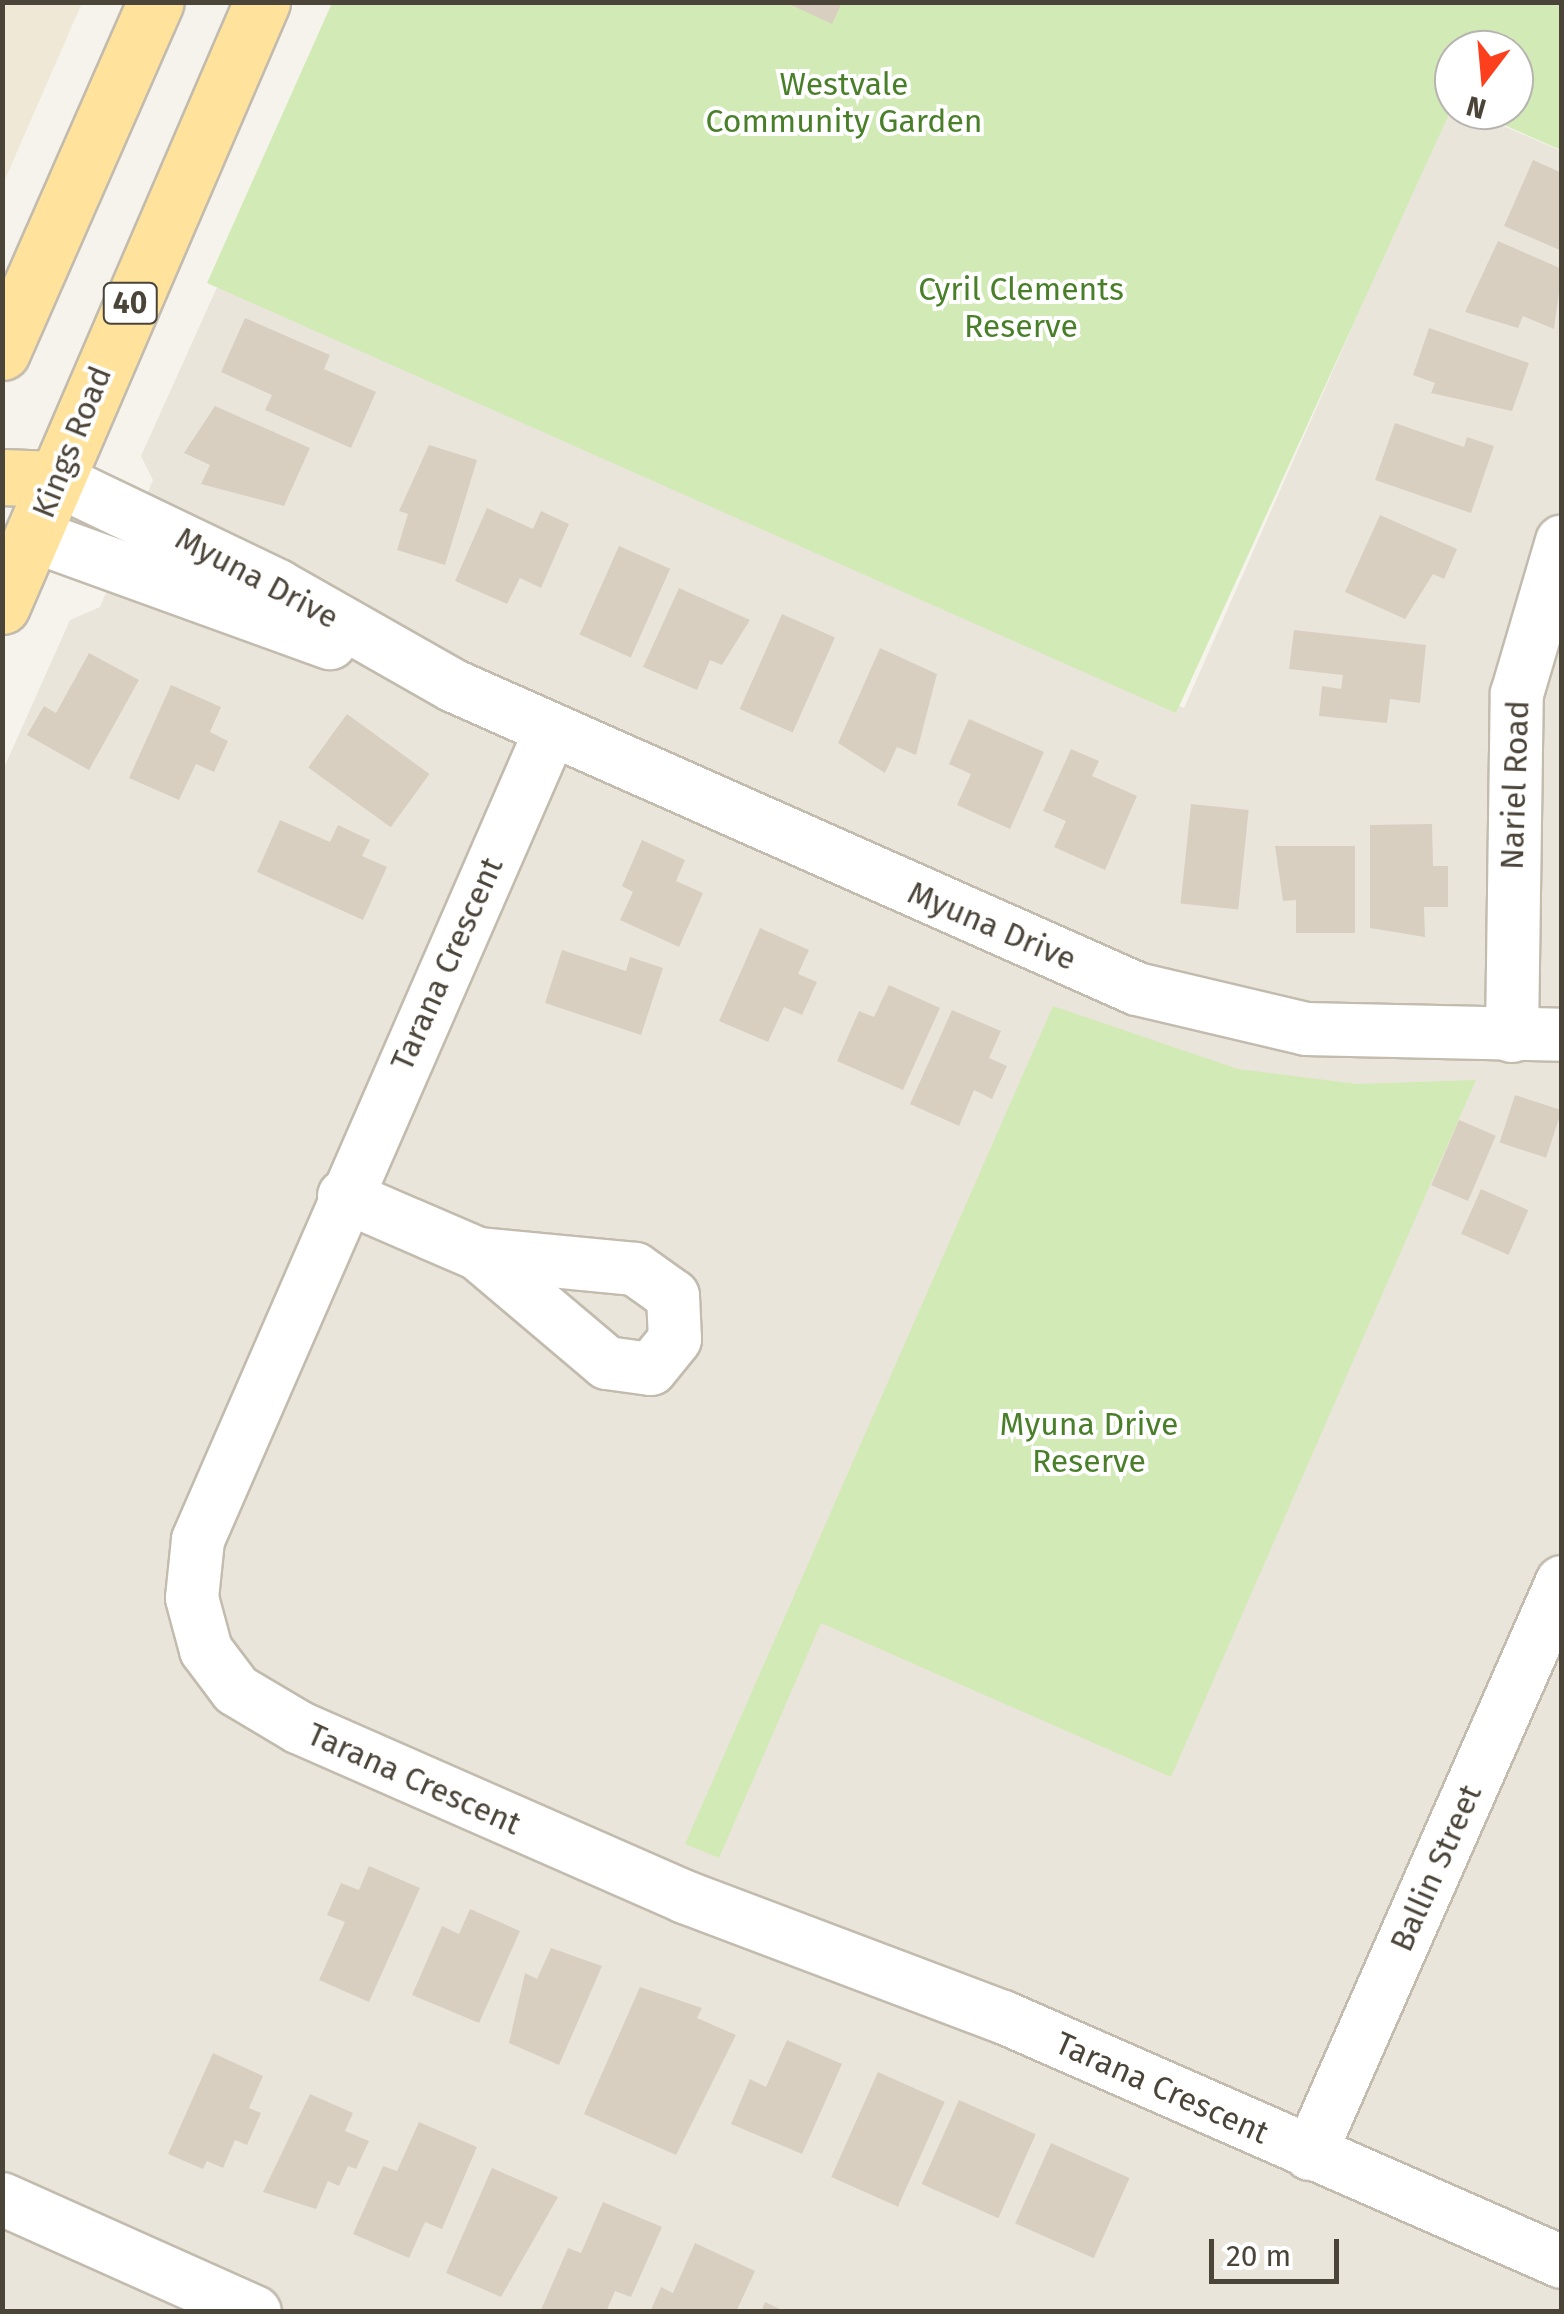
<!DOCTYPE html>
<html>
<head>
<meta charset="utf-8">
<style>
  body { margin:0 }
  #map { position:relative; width:1564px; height:2314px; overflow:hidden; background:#f6f3ec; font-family:"Fira Sans",sans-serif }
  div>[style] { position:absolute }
  .residential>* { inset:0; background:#eae5da }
  .education>* { inset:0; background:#efe8d6 }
  .green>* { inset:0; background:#d2eab5 }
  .building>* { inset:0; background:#d8cfc1; transform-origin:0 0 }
  .roads { filter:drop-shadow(2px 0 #c2bbae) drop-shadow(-2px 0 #c2bbae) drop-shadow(0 2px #c2bbae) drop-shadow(0 -2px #c2bbae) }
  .minor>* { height:52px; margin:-26px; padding:0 26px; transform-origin:26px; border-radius:26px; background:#fff }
  .major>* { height:55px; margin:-27.5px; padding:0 27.5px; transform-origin:27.5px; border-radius:27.5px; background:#ffe39c }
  span { translate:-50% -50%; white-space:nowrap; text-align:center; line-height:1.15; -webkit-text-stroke:8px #fff; paint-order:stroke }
  .shield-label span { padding:2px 8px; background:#fff; border:2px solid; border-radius:8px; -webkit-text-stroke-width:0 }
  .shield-label { font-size:30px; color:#4b4439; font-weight:700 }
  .park-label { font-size:32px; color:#4a7f2a }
  .street-label { font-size:32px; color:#4b4439 }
  .frame { position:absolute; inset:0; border:5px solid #4b4439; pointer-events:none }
  .north { position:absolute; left:1434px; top:30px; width:100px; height:100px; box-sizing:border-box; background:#fff; border:2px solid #b7b4b0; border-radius:50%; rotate:196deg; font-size:28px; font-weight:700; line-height:40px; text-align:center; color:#4b4439 }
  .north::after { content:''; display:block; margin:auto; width:35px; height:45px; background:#fc3f1d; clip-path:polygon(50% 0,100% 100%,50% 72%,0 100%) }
  .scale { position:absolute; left:1209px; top:2239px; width:130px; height:45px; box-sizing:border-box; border:5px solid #4b4439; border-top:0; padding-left:12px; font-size:30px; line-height:35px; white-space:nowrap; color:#4b4439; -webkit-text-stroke:8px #fff; paint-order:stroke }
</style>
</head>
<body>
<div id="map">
  <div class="residential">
    <i style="clip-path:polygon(1451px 103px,1561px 151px,1561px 2311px,3px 2312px,3px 770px,70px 620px,100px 607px,153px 480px,141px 456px,219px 283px,1184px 708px)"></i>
  </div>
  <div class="education">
    <i style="clip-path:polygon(3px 2px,82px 3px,3px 184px,2px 3px)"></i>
  </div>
  <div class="green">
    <i style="clip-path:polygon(332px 3px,1561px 3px,1561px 150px,1470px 110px,1514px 110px,1514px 50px,1454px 50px,1454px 103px,1176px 713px,207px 283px)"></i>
    <i style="clip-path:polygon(1053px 1006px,1238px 1069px,1357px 1084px,1476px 1080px,1171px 1777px,821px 1623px,719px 1858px,685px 1844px)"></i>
  </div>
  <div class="building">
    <i style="clip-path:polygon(785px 2px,842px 2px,832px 24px)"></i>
    <i style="clip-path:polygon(1533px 160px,1562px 173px,1562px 251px,1504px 226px)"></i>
    <i style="clip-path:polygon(1498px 241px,1562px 269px,1554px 329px,1523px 316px,1518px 328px,1465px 312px)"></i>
    <i style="clip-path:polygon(245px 318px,330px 355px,324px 369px,376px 392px,351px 448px,265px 410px,272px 395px,221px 372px)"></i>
    <i style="clip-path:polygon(1429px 328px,1529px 363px,1512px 411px,1431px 393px,1435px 383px,1413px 375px)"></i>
    <i style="clip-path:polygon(215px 406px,310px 448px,284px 506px,201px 484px,210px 465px,184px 453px)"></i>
    <i style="clip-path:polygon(1395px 423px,1464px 447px,1467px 437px,1494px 446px,1471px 513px,1375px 480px)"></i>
    <i style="clip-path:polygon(429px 445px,477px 460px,445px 565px,397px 550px,408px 514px,399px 511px)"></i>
    <i style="clip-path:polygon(487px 508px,533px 529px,541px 511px,569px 524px,541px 588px,520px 578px,507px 604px,455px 581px)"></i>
    <i style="clip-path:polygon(1380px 515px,1457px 549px,1444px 579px,1433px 574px,1405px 619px,1345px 592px)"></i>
    <i style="left:619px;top:546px;width:56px;height:97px;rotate:24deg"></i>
    <i style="clip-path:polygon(679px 588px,750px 620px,722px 665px,710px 660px,697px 690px,643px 667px)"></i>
    <i style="left:782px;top:614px;width:58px;height:104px;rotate:24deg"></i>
    <i style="clip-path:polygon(1294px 630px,1426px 645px,1420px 703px,1390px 699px,1387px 723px,1319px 716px,1322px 686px,1341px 689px,1343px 675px,1289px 669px)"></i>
    <i style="clip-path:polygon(880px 648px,937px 674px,916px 755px,897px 747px,885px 773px,838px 743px)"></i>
    <i style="clip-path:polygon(89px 653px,139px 680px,89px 770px,27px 735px,44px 706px,56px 713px)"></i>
    <i style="clip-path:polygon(171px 685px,221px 707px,210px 732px,228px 741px,214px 772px,196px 764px,179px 800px,129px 778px)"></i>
    <i style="left:347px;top:714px;width:102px;height:66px;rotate:36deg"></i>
    <i style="clip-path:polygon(969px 719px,1044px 752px,1010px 829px,957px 805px,971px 774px,949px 764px)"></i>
    <i style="clip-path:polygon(1071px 749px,1099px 761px,1092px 776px,1137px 796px,1105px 870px,1054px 847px,1066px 821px,1043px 811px)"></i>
    <i style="left:1191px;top:804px;width:58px;height:100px;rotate:6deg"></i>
    <i style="clip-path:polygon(280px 820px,330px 842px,338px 825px,370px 840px,362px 856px,387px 867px,363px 920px,257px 872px)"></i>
    <i style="clip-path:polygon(1432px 824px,1433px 866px,1448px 866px,1448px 907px,1424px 907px,1425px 937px,1370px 928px,1370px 825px)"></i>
    <i style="clip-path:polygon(642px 840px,685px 860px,676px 881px,703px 893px,679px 947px,620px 920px,633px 892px,622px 886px)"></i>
    <i style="clip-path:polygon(1275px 846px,1355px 846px,1355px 933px,1296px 933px,1296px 900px,1283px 901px)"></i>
    <i style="clip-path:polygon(760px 928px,809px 950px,798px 974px,817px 982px,802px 1015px,784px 1007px,768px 1042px,719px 1021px)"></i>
    <i style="clip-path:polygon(562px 950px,626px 971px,630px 957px,663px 968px,641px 1035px,545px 1003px)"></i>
    <i style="clip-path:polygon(889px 985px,940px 1008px,903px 1090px,837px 1061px,859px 1011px,874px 1017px)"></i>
    <i style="clip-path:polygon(952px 1010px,1001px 1031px,989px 1058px,1007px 1066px,992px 1099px,974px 1090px,959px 1126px,910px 1104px)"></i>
    <i style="left:1515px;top:1095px;width:49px;height:50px;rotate:18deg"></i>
    <i style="left:1459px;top:1120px;width:40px;height:71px;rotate:23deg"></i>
    <i style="left:1481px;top:1189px;width:52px;height:49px;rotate:24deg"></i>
    <i style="clip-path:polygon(369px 1866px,420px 1888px,369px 2002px,319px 1980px,345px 1922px,327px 1915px,341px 1883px,359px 1890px)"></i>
    <i style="clip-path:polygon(470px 1909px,520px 1931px,479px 2023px,412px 1995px,442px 1926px,459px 1934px)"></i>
    <i style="clip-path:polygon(551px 1948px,602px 1966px,559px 2065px,509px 2043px,525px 1973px,537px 1979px)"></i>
    <i style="clip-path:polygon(640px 1987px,702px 2008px,697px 2018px,736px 2035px,676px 2155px,584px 2114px)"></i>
    <i style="clip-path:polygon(787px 2040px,842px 2064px,802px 2154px,731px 2124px,750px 2079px,766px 2087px)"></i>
    <i style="clip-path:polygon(213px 2053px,263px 2076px,249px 2108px,261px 2113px,247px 2145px,235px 2140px,223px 2168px,207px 2161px,203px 2169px,168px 2154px)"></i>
    <i style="left:878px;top:2072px;width:73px;height:115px;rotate:24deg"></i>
    <i style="clip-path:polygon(310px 2094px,353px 2113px,345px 2131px,369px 2141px,356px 2169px,348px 2166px,339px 2186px,328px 2181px,316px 2209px,263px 2192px)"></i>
    <i style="left:959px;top:2100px;width:84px;height:92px;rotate:24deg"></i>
    <i style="clip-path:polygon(419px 2122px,477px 2147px,442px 2229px,425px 2222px,409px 2258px,353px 2234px,383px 2166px,397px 2171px)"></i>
    <i style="left:1051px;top:2143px;width:86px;height:88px;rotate:24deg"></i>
    <i style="clip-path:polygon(492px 2168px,558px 2197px,501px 2297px,446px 2273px)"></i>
    <i style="clip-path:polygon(603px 2202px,662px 2227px,631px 2297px,615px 2291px,606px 2312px,540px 2312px,568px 2248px,581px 2253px)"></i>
    <i style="clip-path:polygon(695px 2243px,755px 2271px,736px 2312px,650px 2312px,661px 2287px,673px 2293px)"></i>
    <i style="clip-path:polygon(765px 2302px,786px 2312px,761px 2312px)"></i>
  </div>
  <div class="roads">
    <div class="minor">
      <i style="left:55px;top:479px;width:247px;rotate:25.6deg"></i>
      <i style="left:278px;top:586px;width:202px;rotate:29.6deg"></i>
      <i style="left:454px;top:686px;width:747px;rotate:23.92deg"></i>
      <i style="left:1137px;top:989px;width:174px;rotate:13.3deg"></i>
      <i style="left:1306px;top:1029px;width:256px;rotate:1.3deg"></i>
      <i style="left:34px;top:536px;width:315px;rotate:19.9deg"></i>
      <i style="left:551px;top:730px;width:884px;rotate:113.55deg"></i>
      <i style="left:198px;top:1540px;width:58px;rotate:95.9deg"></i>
      <i style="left:192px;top:1598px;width:54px;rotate:74.9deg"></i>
      <i style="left:206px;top:1650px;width:50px;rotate:53.1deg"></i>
      <i style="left:236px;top:1690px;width:74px;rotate:30.7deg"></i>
      <i style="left:300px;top:1728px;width:420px;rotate:23.7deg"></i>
      <i style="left:685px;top:1897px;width:340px;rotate:20.7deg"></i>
      <i style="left:1003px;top:2017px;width:610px;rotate:23.67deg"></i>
      <i style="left:1512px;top:1036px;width:342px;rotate:-89.2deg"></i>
      <i style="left:1517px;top:694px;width:159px;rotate:-73.6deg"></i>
      <i style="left:344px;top:1196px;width:146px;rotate:23.4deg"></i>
      <i style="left:478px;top:1254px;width:169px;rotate:40.2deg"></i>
      <i style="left:607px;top:1363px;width:44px;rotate:7.8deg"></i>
      <i style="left:651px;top:1369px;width:38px;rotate:-51deg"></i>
      <i style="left:675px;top:1339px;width:43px;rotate:-92.7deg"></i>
      <i style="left:673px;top:1296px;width:47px;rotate:-144.6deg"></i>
      <i style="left:635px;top:1269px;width:158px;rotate:-174.5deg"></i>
      <i style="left:1310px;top:2154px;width:625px;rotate:-66.22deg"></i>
      <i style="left:2px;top:2199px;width:277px;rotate:24.1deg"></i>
    </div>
    <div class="major">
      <i style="left:2px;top:352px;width:382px;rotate:-66.3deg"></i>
      <i style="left:2px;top:477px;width:53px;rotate:2.2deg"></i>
      <i style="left:2px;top:606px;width:658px;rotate:-66.71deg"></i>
    </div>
  </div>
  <div class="shield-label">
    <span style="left:130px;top:303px">40</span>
  </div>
  <div class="park-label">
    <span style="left:844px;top:103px">Westvale<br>Community Garden</span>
    <span style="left:1021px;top:308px">Cyril Clements<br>Reserve</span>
    <span style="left:1089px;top:1443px">Myuna Drive<br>Reserve</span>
  </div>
  <div class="street-label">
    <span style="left:72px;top:442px;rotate:-68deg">Kings Road</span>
    <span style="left:257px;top:578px;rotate:28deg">Myuna Drive</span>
    <span style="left:1515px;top:785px;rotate:-88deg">Nariel Road</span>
    <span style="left:992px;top:926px;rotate:23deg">Myuna Drive</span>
    <span style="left:447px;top:964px;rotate:-66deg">Tarana Crescent</span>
    <span style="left:414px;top:1779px;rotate:24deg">Tarana Crescent</span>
    <span style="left:1436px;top:1868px;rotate:-66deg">Ballin Street</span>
    <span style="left:1162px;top:2088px;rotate:24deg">Tarana Crescent</span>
  </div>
  <div class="frame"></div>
  <div class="north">N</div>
  <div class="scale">20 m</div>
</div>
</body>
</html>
